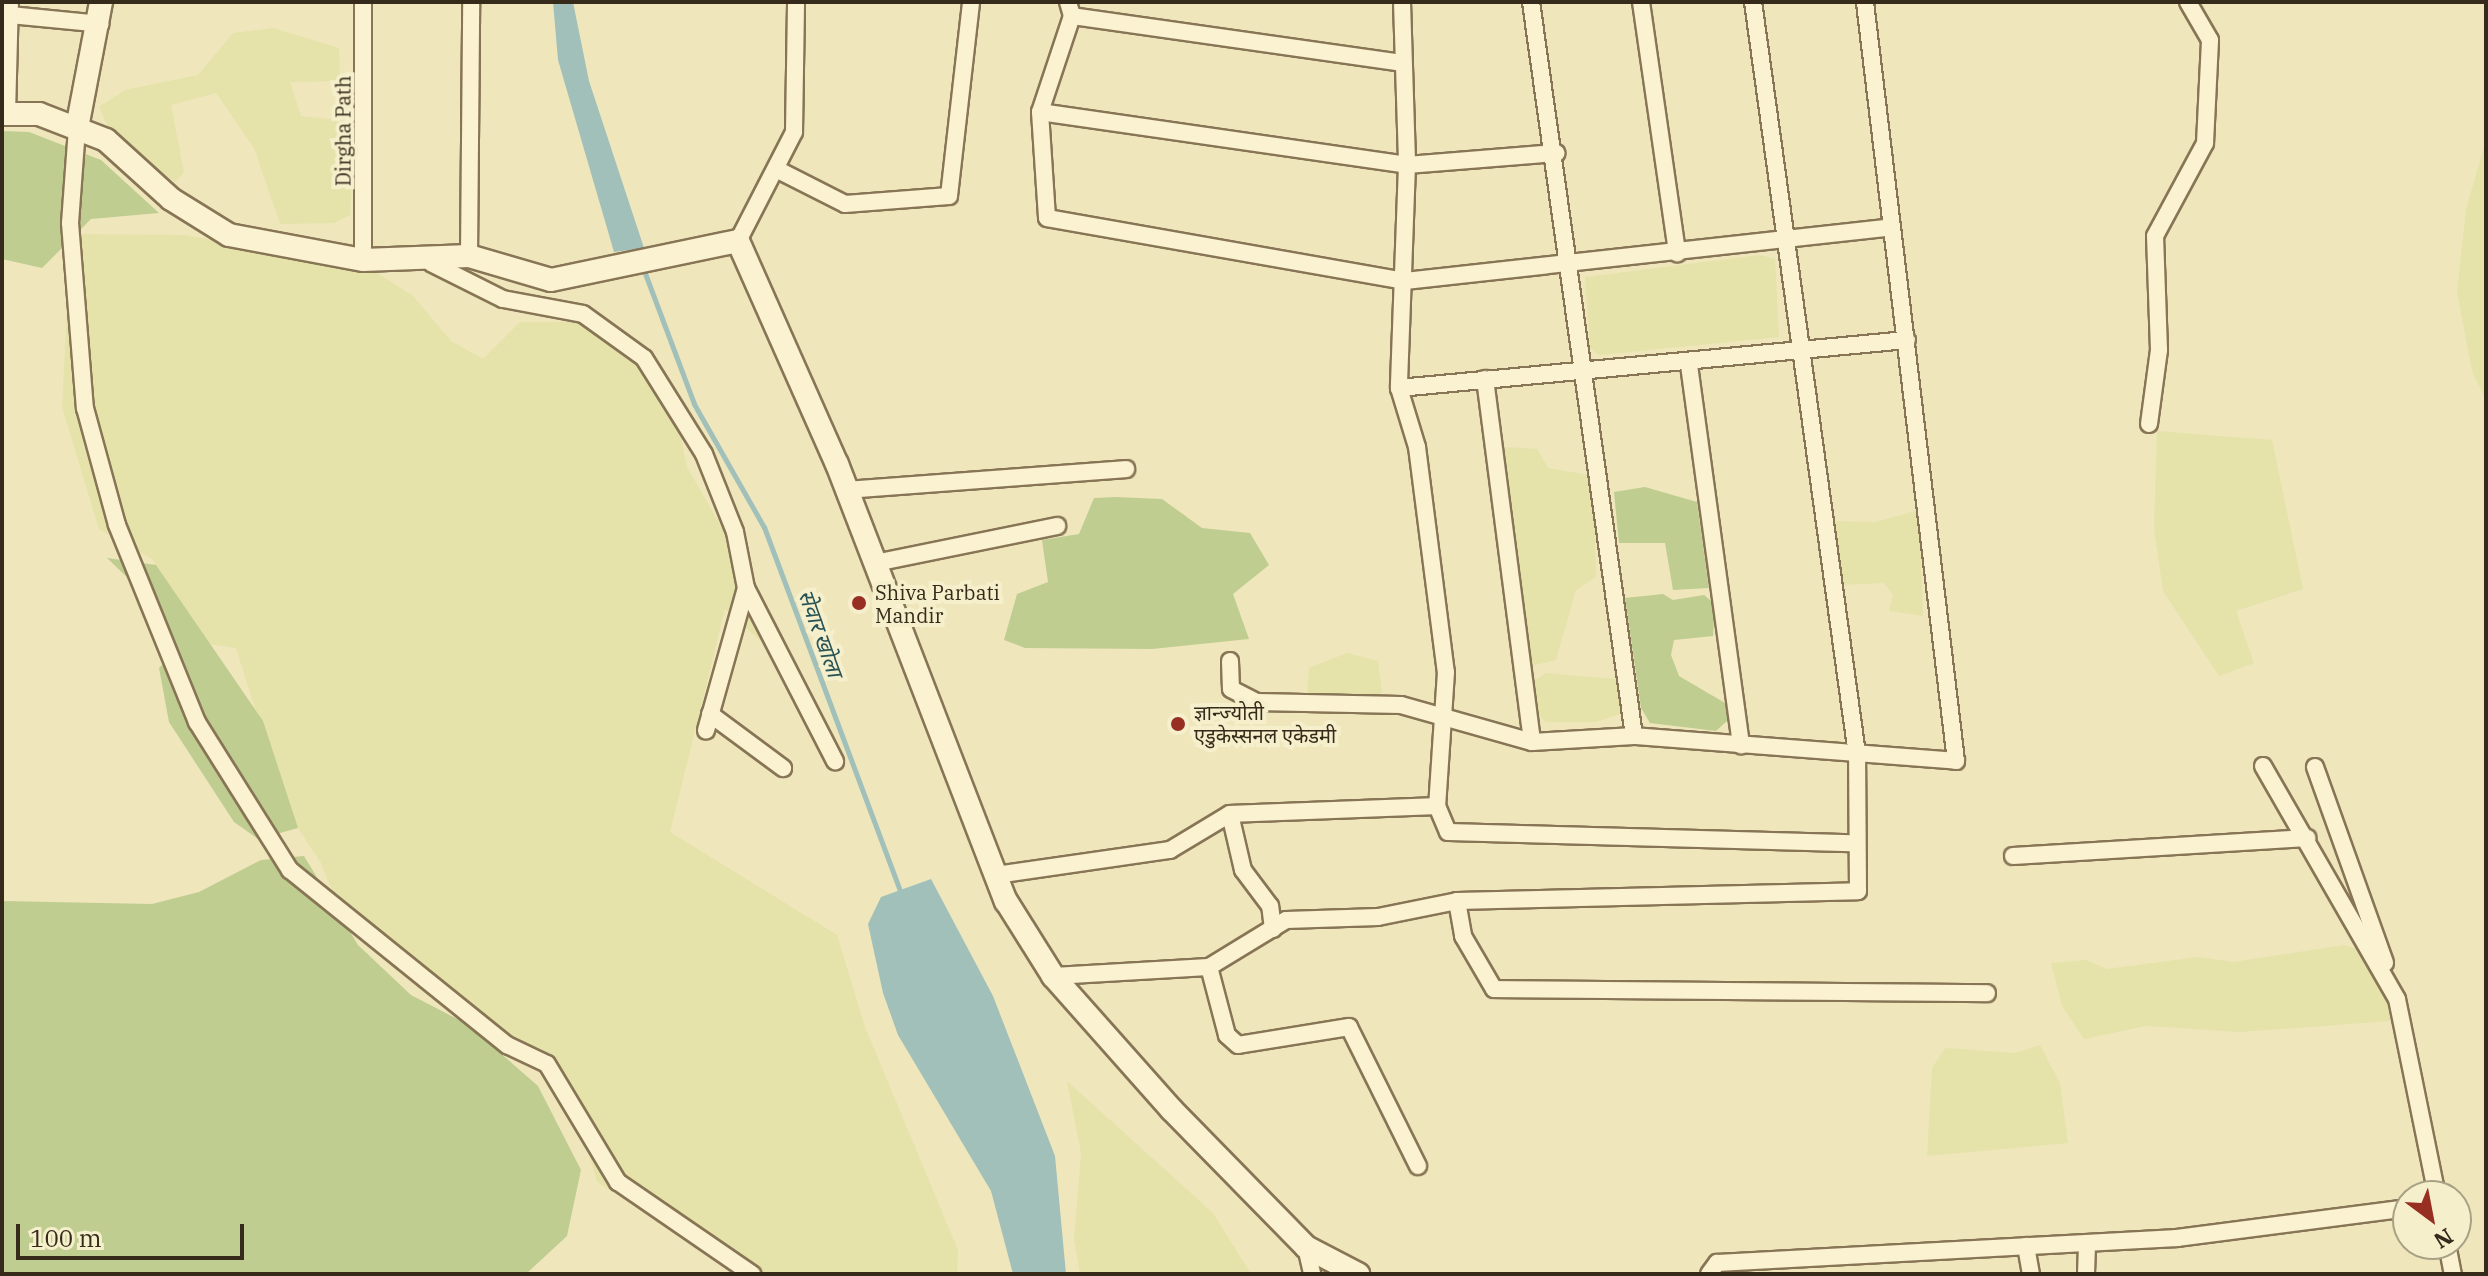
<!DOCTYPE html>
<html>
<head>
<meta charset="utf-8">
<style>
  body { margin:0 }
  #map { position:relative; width:2488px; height:1276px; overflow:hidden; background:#efe6bc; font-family:"IBM Plex Serif","Noto Sans Devanagari",serif }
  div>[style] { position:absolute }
  .farmland>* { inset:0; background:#e5e2aa }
  .green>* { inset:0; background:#bfcd90 }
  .water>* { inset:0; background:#a1c0ba }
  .stream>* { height:5px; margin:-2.5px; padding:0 2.5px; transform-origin:2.5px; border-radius:2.5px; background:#a1c0ba }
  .roads { filter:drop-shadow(2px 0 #877555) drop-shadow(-2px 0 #877555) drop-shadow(0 2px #877555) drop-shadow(0 -2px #877555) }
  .street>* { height:16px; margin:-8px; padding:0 8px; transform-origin:8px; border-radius:8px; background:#faf2d0 }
  .secondary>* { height:22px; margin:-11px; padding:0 11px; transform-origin:11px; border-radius:11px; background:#faf2d0 }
  .dots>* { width:22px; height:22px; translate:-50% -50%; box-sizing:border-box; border:4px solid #f6efcc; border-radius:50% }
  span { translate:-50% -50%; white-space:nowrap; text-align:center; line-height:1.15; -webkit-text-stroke:8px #f6efcc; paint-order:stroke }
  .street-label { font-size:20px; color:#362b1b }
  .poi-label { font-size:20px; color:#362b1b }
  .left { translate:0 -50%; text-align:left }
  .water-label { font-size:22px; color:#295456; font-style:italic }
  .frame { position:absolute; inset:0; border:4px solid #362b1b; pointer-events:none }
  .north { position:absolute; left:2392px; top:1180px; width:80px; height:80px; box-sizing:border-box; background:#f6efcc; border:2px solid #a9a185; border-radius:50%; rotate:148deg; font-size:22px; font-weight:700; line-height:32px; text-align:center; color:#362b1b }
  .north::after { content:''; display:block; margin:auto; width:28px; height:36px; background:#982f23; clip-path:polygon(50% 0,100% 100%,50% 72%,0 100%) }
  .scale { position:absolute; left:16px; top:1224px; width:228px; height:36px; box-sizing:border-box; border:4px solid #362b1b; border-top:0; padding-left:10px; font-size:24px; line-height:28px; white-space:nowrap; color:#362b1b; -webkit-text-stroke:6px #f6efcc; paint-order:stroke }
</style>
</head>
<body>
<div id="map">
  <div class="farmland">
    <i style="clip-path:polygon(273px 28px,339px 48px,340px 81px,290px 82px,301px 116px,355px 122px,350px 215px,334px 223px,280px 224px,254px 148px,216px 93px,171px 105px,184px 172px,175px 182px,111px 133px,99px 107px,125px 90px,198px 75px,233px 33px)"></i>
    <i style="clip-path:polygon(2486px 140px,2486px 400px,2472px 371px,2457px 292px,2466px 209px)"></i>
    <i style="clip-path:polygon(82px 234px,185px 235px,371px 269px,413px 296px,451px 341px,483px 359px,520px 322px,604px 322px,627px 334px,679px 424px,686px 465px,762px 598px,771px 650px,725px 609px,670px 832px,837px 935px,865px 1027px,958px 1250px,957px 1274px,755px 1274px,662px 1212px,631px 1202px,597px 1182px,567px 1075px,542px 1049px,501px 1035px,435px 986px,410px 979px,392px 967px,377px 939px,343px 919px,321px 863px,288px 813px,236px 648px,209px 644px,152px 559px,99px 529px,62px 407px,70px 253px)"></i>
    <i style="clip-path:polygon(1760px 255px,1775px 259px,1779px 337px,1599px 355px,1590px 348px,1585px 277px)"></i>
    <i style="clip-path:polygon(2157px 431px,2272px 440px,2303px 589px,2236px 611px,2254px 663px,2219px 676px,2163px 591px,2154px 529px)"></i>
    <i style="clip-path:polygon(1502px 447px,1537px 449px,1548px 468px,1589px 475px,1594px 501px,1596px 577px,1576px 590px,1556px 660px,1531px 666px)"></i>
    <i style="clip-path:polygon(1919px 510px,1923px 616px,1889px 611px,1893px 595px,1884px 583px,1839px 585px,1831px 521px,1875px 522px)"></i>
    <i style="clip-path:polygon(1347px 653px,1378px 661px,1382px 692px,1372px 699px,1307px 696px,1309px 668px)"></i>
    <i style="clip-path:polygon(1546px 673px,1616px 679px,1623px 713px,1596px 722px,1546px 722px,1535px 712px,1532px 682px)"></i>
    <i style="clip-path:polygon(2344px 945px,2358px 949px,2386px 997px,2390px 1021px,2240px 1032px,2146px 1026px,2084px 1039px,2062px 1006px,2051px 963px,2086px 960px,2107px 969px,2198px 957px,2233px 962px)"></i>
    <i style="clip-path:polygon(2040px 1045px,2060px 1083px,2068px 1143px,1927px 1156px,1932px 1068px,1945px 1048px,2015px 1053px)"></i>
    <i style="clip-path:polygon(1067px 1081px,1213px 1213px,1251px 1274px,1080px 1274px,1074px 1239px,1081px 1153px)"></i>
  </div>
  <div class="green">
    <i style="clip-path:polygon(2px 131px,29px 132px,101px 160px,159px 213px,91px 219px,42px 268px,2px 259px)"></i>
    <i style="clip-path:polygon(1645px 487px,1697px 502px,1709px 588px,1673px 590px,1665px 543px,1619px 543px,1614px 492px)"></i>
    <i style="clip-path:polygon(1116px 497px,1162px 499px,1202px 528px,1250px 533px,1269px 565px,1233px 594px,1249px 639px,1152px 649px,1025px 648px,1004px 640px,1017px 594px,1048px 582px,1042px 540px,1079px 534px,1094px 498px)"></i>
    <i style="clip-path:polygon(107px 558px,156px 565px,263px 721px,298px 828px,258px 839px,234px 822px,169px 722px,159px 668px,175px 652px,158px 607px)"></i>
    <i style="clip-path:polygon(1663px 594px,1673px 600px,1704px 595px,1715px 604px,1713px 636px,1674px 640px,1671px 655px,1679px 676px,1725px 703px,1728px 720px,1716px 731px,1650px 723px,1641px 708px,1625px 598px)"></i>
    <i style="clip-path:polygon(304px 856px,358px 945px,411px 995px,467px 1024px,538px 1086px,581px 1170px,567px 1236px,526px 1274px,2px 1274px,2px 901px,152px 904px,199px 892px,261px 860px)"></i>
  </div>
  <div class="water">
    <i style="clip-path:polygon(553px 2px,573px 2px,589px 81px,644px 248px,614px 252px,558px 60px)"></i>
    <i style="clip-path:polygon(931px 879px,993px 996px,1055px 1156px,1066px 1274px,1013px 1274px,991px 1191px,898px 1035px,883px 993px,868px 924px,881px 897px)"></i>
  </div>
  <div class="stream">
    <i style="left:643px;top:268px;width:145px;rotate:69.4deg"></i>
    <i style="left:694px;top:404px;width:142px;rotate:60.4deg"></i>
    <i style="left:764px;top:527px;width:391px;rotate:69.5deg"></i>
  </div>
  <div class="roads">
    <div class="street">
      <i style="left:363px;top:2px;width:258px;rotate:90deg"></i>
      <i style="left:1068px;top:2px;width:15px;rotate:74deg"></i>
      <i style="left:1072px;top:16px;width:101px;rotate:108.4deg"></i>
      <i style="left:1040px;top:112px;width:106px;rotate:86.2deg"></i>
      <i style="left:1047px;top:218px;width:364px;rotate:10deg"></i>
      <i style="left:1405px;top:281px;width:490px;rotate:-6.3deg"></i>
      <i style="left:1402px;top:2px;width:163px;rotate:88.2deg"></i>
      <i style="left:1407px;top:165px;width:223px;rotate:92.1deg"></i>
      <i style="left:1399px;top:388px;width:62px;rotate:73deg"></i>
      <i style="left:1417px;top:447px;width:227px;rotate:82.7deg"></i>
      <i style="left:1446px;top:672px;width:134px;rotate:93.8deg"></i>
      <i style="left:1437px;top:806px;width:28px;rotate:67deg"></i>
      <i style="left:1448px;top:832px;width:405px;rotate:1.6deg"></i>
      <i style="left:1531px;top:2px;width:741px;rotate:82.01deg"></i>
      <i style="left:1641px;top:2px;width:254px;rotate:81.8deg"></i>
      <i style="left:10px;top:15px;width:91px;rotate:5.6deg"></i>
      <i style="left:1072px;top:16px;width:334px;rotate:8.1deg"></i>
      <i style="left:1040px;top:112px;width:371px;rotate:8.2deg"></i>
      <i style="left:1407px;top:165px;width:150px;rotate:-4.6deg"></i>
      <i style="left:7px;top:114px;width:112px;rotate:-88.5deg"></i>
      <i style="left:77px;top:128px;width:95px;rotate:94.2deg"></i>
      <i style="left:70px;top:223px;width:186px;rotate:85.4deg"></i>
      <i style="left:85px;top:408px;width:121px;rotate:74.7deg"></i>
      <i style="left:117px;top:525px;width:213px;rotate:67.9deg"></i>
      <i style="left:197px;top:722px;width:175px;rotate:57.9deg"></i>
      <i style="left:290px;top:870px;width:279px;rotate:38.9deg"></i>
      <i style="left:507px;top:1045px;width:44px;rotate:25.4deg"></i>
      <i style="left:547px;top:1064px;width:138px;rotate:59deg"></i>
      <i style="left:618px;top:1182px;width:163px;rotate:34.5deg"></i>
      <i style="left:778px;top:170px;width:75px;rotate:26.9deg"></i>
      <i style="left:845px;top:204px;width:104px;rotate:-4.4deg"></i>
      <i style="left:949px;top:196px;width:195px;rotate:-83.5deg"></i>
      <i style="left:738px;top:241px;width:123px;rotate:-62.8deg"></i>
      <i style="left:794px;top:132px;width:130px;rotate:-89.1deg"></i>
      <i style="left:469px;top:256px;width:254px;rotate:-89.5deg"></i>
      <i style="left:431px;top:263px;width:80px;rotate:26.6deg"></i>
      <i style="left:503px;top:299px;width:81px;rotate:10.6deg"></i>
      <i style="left:583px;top:314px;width:75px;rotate:35.8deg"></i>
      <i style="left:644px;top:358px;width:113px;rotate:58deg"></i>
      <i style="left:704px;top:454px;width:84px;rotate:68.3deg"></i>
      <i style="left:735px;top:532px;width:57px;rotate:78.9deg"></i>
      <i style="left:746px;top:588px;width:148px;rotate:105.7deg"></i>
      <i style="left:1689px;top:365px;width:384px;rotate:82.2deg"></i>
      <i style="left:1485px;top:379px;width:366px;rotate:82.6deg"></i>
      <i style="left:1399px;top:388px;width:510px;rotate:-5.4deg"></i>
      <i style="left:2149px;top:424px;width:75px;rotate:-82.3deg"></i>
      <i style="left:2159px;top:350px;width:114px;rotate:-92deg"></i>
      <i style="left:2155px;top:236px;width:106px;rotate:-61.7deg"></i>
      <i style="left:2205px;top:143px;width:103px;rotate:-87.2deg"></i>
      <i style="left:2210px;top:40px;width:44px;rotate:-120.1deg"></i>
      <i style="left:847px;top:490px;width:280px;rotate:-4.3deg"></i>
      <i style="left:875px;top:563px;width:186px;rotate:-11.5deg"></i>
      <i style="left:746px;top:588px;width:195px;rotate:62.8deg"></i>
      <i style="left:1230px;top:661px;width:28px;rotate:88deg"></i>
      <i style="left:1231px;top:689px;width:29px;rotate:27deg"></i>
      <i style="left:1257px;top:702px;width:144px;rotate:1.2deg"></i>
      <i style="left:1401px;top:705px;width:136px;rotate:15.8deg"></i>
      <i style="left:1532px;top:742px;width:102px;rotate:-3.4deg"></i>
      <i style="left:1634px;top:736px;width:323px;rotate:4.4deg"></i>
      <i style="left:1956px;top:761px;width:764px;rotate:-96.84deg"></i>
      <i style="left:710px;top:714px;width:91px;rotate:36.5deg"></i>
      <i style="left:2263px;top:766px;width:269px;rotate:60.1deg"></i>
      <i style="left:2397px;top:999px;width:201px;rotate:78.5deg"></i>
      <i style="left:2315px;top:767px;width:208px;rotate:70.3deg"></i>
      <i style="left:2013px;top:856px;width:295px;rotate:-3.5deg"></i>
      <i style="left:996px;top:875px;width:176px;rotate:-8.2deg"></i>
      <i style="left:1170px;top:850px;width:70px;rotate:-31deg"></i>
      <i style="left:1457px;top:901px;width:36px;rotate:80deg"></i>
      <i style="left:1463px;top:936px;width:61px;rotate:59.7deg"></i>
      <i style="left:1494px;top:989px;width:493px;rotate:0.5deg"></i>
      <i style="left:1273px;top:929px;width:23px;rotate:-97deg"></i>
      <i style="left:1270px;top:906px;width:45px;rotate:-126.9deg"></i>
      <i style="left:1243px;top:870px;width:57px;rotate:-103.1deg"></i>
      <i style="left:1230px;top:814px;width:207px;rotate:-2.2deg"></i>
      <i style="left:1053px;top:976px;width:156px;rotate:-3.3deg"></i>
      <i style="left:1418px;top:1166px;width:155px;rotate:-116.4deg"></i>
      <i style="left:1349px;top:1027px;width:112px;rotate:170.8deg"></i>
      <i style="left:1238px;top:1045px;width:15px;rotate:-138deg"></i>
      <i style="left:1227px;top:1035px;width:70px;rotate:-104.8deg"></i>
      <i style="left:1209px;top:967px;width:90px;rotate:-31.4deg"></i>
      <i style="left:1286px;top:920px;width:92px;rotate:-1.9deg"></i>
      <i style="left:1378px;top:917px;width:81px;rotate:-11.4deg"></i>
      <i style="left:1457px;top:901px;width:401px;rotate:-1.4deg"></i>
      <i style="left:1858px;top:891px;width:137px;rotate:-90.4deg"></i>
      <i style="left:1857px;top:754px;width:759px;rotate:-97.87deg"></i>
      <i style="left:2447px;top:1244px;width:31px;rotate:79deg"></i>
      <i style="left:2026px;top:1246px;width:28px;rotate:80deg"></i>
      <i style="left:1306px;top:1247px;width:28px;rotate:77deg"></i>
      <i style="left:1709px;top:1274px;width:14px;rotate:-54deg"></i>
      <i style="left:1717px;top:1263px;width:461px;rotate:-3.1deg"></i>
      <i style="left:2177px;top:1238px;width:233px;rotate:-7.4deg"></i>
      <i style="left:2086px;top:1274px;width:31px;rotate:-88deg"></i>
    </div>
    <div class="secondary">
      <i style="left:2px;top:114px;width:37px"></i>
      <i style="left:39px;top:114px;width:72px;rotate:21.2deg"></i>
      <i style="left:106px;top:140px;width:88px;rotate:42.2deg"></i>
      <i style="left:171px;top:199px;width:68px;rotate:31.8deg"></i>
      <i style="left:229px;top:235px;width:136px;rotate:10.6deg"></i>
      <i style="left:363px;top:260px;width:106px;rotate:-2.2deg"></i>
      <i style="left:469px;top:256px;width:85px;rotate:16.3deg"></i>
      <i style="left:551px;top:280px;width:191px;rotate:-11.8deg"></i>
      <i style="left:738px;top:241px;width:244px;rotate:66.1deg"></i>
      <i style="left:837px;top:464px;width:469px;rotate:68.9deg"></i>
      <i style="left:1006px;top:901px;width:89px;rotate:57.9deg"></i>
      <i style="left:1053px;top:976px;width:178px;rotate:48.4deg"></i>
      <i style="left:1171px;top:1109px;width:193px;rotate:45.6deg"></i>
      <i style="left:1306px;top:1247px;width:59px;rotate:27.4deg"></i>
      <i style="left:77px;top:128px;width:128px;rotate:-79.2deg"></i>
    </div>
  </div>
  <div class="dots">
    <i style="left:859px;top:603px;background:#982f23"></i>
    <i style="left:1178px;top:724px;background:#982f23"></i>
  </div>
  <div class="street-label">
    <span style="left:343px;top:131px;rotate:-90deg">Dirgha Path</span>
  </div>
  <div class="poi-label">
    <span class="left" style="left:875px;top:604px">Shiva Parbati<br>Mandir</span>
    <span class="left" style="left:1194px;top:724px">ज्ञान्ज्योती<br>एडुकेस्सनल एकेडमी</span>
  </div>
  <div class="water-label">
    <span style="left:821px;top:633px;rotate:70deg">सेवार खोला</span>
  </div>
  <div class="frame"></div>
  <div class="north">N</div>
  <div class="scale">100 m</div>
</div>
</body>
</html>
